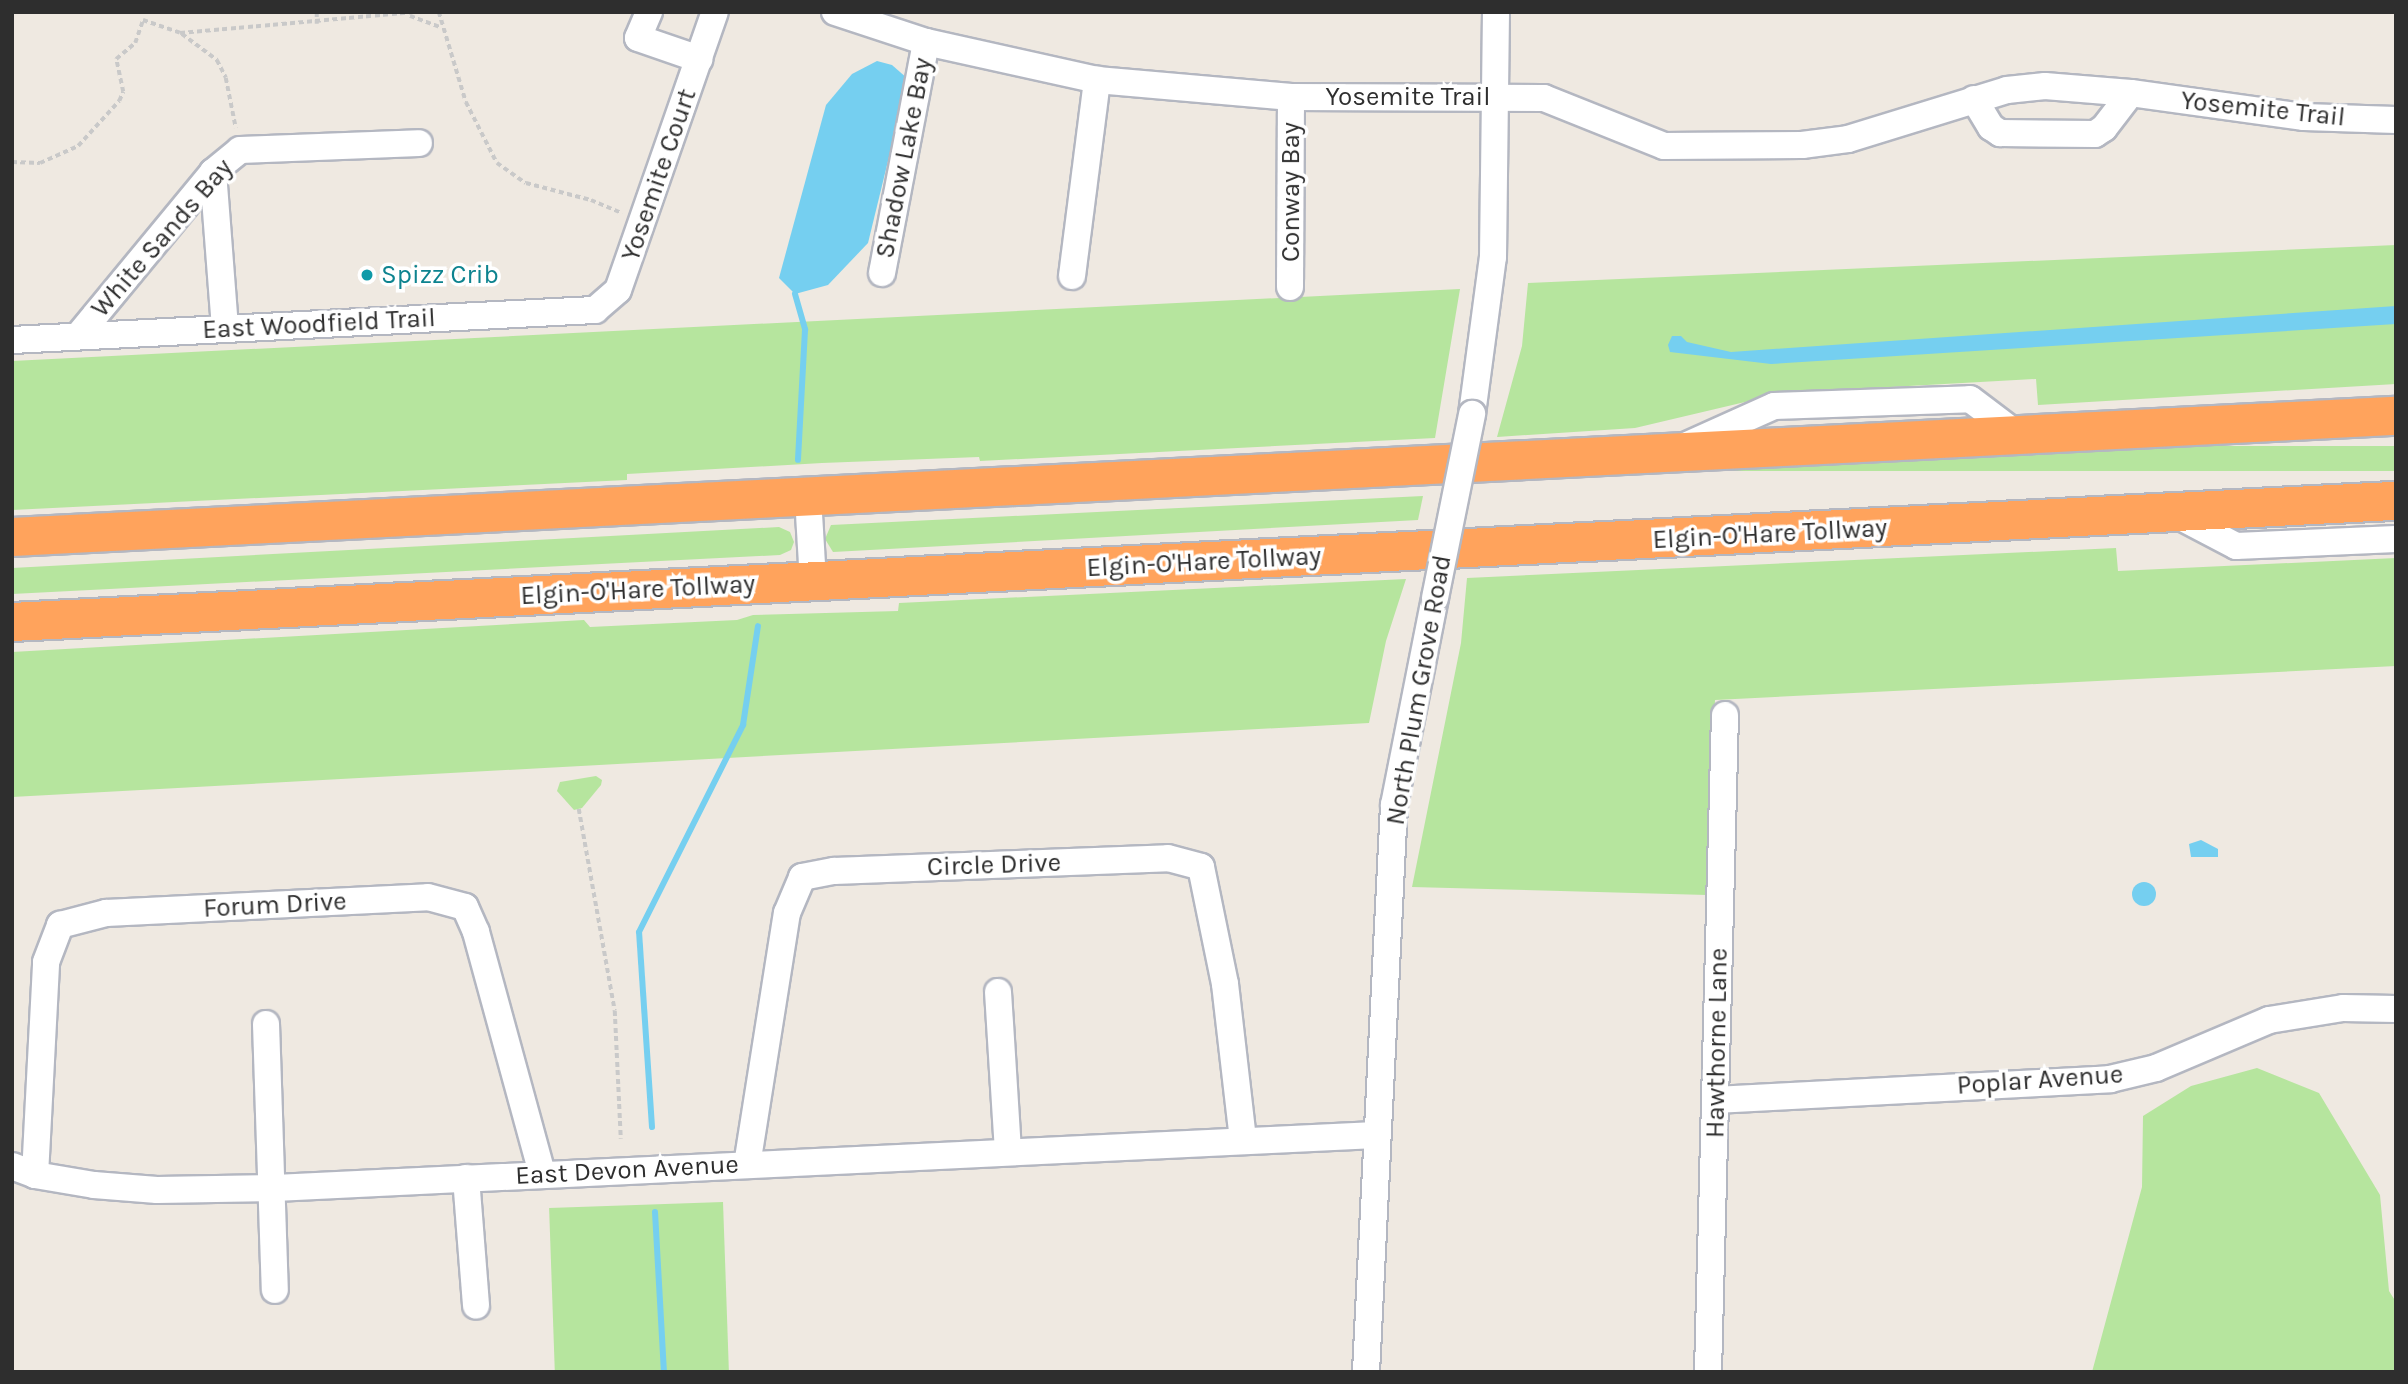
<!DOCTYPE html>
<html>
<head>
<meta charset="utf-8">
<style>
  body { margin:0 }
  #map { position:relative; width:2408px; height:1384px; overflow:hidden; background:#efe9e1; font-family:Karla,sans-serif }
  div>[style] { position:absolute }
  .green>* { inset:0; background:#b6e59e; transform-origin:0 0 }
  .water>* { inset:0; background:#75cff0 }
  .round { border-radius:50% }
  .stream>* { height:6px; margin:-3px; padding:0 3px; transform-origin:3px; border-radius:3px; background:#75cff0 }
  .path>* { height:3.5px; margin-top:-1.75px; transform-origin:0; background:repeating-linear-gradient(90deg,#c9c9c9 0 5px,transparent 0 8.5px) }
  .roads { filter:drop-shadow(2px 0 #b4b7c1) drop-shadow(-2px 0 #b4b7c1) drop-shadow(0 2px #b4b7c1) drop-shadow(0 -2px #b4b7c1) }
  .minor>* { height:26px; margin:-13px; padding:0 13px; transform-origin:13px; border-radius:13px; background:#fff }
  .highway>* { height:38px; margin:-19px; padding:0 19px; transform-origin:19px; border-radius:19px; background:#ffa35c }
  .bridges { filter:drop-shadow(2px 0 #b4b7c1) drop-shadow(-2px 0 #b4b7c1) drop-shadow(0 2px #b4b7c1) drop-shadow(0 -2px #b4b7c1) }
  .minor-bridge>* { height:26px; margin:-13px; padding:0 13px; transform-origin:13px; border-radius:13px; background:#fff }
  .dots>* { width:19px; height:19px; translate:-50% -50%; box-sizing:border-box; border:4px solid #fff; border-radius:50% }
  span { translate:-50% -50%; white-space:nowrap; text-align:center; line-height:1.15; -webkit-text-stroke:7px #fff; paint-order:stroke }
  .street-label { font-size:26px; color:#2e2e2e }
  .culture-label { font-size:26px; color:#0d838f }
  .left { translate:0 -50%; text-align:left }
  .frame { position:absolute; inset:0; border:14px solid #2e2e2e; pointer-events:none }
</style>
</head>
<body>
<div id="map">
  <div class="green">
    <i style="clip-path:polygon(2396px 245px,2396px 384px,2038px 405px,2036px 379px,1783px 393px,1635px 428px,1497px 437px,1522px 346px,1528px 283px)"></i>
    <i style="clip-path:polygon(1460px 289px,1435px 438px,980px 461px,979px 457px,822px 463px,627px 474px,627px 480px,12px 510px,12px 361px)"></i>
    <i style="left:2396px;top:446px;width:25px;height:912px;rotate:90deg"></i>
    <i style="clip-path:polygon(1423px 496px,1418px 520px,833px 552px,825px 539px,831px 525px)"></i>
    <i style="clip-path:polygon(779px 527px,790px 532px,794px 542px,791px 550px,780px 555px,12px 594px,12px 568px)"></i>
    <i style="clip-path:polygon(2116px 548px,2118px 571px,2396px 558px,2396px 666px,1715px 700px,1707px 895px,1412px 887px,1461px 643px,1467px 578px)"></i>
    <i style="clip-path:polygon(1406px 579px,1386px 641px,1369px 723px,12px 797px,12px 652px,584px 620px,590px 627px,737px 620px,753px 615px,898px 611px,899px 603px)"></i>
    <i style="clip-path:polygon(596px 776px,602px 780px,601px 785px,582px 808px,574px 810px,557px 791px,560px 782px)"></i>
    <i style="clip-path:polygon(2257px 1068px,2319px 1093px,2380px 1195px,2389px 1291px,2396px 1302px,2396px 1372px,2092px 1372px,2142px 1187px,2143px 1116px,2191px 1086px)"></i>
    <i style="left:723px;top:1202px;width:170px;height:174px;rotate:88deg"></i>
  </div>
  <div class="water">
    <i style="clip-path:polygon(877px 61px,892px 65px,908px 79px,868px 243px,828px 285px,795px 294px,779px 278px,826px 105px,852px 74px)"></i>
    <i style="clip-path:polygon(2396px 306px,2396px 324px,1771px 364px,1670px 352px,1668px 345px,1672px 336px,1681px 336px,1687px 342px,1731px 352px)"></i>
    <i style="clip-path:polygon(2201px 840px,2218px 849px,2218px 857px,2191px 857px,2189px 844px)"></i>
    <i class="round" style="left:2132px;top:882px;width:24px;height:24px"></i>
  </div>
  <div class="stream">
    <i style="left:795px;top:294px;width:37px;rotate:74deg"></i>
    <i style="left:805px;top:330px;width:130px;rotate:93.1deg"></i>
    <i style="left:652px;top:1127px;width:195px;rotate:-93.8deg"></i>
    <i style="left:639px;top:932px;width:232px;rotate:-63.3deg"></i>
    <i style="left:743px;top:725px;width:100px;rotate:-81.4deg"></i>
    <i style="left:655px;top:1212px;width:160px;rotate:86.8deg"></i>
  </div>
  <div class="path">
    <i style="left:317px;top:12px;width:12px;rotate:90deg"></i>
    <i style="left:439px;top:12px;width:94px;rotate:73.3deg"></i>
    <i style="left:466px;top:102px;width:68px;rotate:63.1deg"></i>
    <i style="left:497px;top:163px;width:35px;rotate:35deg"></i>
    <i style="left:526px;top:183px;width:67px;rotate:14.7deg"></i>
    <i style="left:591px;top:200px;width:34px;rotate:23deg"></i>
    <i style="left:410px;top:16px;width:33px;rotate:20deg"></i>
    <i style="left:182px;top:34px;width:44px;rotate:36.6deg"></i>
    <i style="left:217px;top:60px;width:20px;rotate:63deg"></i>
    <i style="left:226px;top:78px;width:51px;rotate:78.7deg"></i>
    <i style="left:12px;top:162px;width:28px;rotate:2deg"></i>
    <i style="left:40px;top:163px;width:42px;rotate:-24.1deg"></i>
    <i style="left:78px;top:146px;width:61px;rotate:-47.7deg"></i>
    <i style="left:119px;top:101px;width:10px;rotate:-66deg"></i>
    <i style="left:123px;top:92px;width:34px;rotate:-102deg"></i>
    <i style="left:116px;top:59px;width:25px;rotate:-40deg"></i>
    <i style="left:135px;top:43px;width:24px;rotate:-71deg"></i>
    <i style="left:143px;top:20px;width:39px;rotate:19deg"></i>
    <i style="left:180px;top:33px;width:238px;rotate:-5.1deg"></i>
    <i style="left:579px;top:809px;width:205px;rotate:79.9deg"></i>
    <i style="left:615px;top:1011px;width:128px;rotate:87.3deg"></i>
  </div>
  <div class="roads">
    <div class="minor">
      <i style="left:649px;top:12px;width:28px;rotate:113deg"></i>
      <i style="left:638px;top:38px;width:65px;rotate:19deg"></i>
      <i style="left:835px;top:12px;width:96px;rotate:18.2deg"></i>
      <i style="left:926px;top:42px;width:175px;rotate:12.5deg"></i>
      <i style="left:1097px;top:80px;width:195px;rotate:5deg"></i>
      <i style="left:1291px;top:97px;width:253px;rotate:0.2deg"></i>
      <i style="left:1544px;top:98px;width:129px;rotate:21.8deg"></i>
      <i style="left:1664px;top:146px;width:138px;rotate:-0.4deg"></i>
      <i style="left:1802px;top:145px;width:46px;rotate:-7.4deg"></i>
      <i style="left:1848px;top:139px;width:166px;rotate:-17.1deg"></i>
      <i style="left:2007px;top:90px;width:38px;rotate:-6deg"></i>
      <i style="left:2045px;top:86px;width:86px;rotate:4.7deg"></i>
      <i style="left:2131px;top:93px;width:175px;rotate:7.9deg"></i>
      <i style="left:2304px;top:117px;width:92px;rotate:1.9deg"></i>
      <i style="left:1974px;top:99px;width:33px;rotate:59deg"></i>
      <i style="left:1991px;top:127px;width:11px;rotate:34deg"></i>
      <i style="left:2000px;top:133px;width:95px;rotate:0.6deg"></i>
      <i style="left:2095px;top:134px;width:11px;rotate:-34deg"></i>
      <i style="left:2104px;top:128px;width:44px;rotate:-52.4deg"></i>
      <i style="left:213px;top:172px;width:157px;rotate:85.6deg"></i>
      <i style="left:882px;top:273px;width:235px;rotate:-79.2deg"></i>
      <i style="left:1072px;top:276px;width:198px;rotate:-82.7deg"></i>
      <i style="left:1290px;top:287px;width:190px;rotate:-89.7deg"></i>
      <i style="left:78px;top:336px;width:212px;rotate:-50.5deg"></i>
      <i style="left:213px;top:172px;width:35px;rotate:-39deg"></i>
      <i style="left:240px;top:150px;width:179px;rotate:-2.2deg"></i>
      <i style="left:12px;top:340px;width:584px;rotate:-2.95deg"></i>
      <i style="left:595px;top:310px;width:30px;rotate:-41deg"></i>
      <i style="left:618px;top:290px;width:294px;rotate:-70.8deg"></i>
      <i style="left:1472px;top:414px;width:158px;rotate:-82.4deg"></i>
      <i style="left:1493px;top:257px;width:245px;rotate:-89.3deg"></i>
      <i style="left:1687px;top:445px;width:95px;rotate:-24.1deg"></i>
      <i style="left:1774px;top:406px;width:196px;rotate:-2deg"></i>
      <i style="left:1970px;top:399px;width:60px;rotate:36.9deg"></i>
      <i style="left:808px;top:497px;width:84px;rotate:86.6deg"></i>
      <i style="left:2175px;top:514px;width:69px;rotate:27.7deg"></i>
      <i style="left:2236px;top:546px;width:160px;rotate:-2.5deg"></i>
      <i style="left:998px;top:992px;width:160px;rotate:86.4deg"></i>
      <i style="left:266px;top:1024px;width:266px;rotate:88.1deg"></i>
      <i style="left:1715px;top:1100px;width:396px;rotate:-3deg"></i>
      <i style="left:2110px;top:1079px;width:47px;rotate:-13.4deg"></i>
      <i style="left:2156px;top:1068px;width:123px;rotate:-23deg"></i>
      <i style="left:2269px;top:1020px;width:75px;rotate:-9.2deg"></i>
      <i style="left:2343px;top:1008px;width:53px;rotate:1.1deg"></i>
      <i style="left:747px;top:1165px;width:255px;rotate:-81deg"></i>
      <i style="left:787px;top:913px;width:39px;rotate:-67deg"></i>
      <i style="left:802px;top:877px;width:33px;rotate:-11deg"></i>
      <i style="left:834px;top:871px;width:334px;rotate:-2.2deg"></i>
      <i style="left:1168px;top:858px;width:34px;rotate:15deg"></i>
      <i style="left:1201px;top:867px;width:119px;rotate:78.4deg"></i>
      <i style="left:1225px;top:984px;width:157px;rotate:83.4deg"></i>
      <i style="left:12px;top:1166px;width:25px;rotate:21deg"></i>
      <i style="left:35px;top:1175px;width:60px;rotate:9.6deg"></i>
      <i style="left:94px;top:1185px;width:63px;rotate:4.5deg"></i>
      <i style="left:157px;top:1190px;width:118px;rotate:-1deg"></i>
      <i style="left:275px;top:1188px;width:1102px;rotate:-2.76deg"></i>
      <i style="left:35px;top:1175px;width:213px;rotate:-87deg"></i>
      <i style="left:46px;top:962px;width:40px;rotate:-69deg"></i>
      <i style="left:60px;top:925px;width:48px;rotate:-14.6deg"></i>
      <i style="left:106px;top:913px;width:322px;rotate:-2.8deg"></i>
      <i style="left:428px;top:897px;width:38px;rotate:15deg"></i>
      <i style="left:465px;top:907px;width:27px;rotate:66deg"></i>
      <i style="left:476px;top:932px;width:251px;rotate:74.7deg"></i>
      <i style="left:466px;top:1178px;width:128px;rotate:85.5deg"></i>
      <i style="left:1366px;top:1372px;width:568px;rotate:-87.17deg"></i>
      <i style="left:1394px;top:805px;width:211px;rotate:-78.8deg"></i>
      <i style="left:1708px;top:1372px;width:657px;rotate:-88.52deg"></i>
    </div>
    <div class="highway">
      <i style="left:12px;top:537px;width:2387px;rotate:-2.91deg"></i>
      <i style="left:12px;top:622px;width:2387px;rotate:-2.91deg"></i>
    </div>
  </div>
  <div class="bridges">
    <div class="minor-bridge">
      <i style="left:1435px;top:598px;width:188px;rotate:-78.6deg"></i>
    </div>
  </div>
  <div class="dots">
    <i style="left:367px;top:275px;background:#0f9aa8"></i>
  </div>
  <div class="street-label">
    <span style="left:1408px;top:97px">Yosemite Trail</span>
    <span style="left:2263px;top:109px;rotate:6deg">Yosemite Trail</span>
    <span style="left:904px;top:158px;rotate:-79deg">Shadow Lake Bay</span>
    <span style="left:659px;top:175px;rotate:-71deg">Yosemite Court</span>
    <span style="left:1291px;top:192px;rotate:-90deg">Conway Bay</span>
    <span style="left:162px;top:238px;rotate:-49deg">White Sands Bay</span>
    <span style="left:319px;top:324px;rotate:-3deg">East Woodfield Trail</span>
    <span style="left:1770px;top:534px;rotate:-3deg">Elgin-O'Hare Tollway</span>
    <span style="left:1204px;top:562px;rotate:-3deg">Elgin-O'Hare Tollway</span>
    <span style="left:638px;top:590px;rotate:-3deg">Elgin-O'Hare Tollway</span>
    <span style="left:1419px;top:690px;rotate:-80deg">North Plum Grove Road</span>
    <span style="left:994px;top:865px;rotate:-2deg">Circle Drive</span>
    <span style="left:275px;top:905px;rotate:-3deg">Forum Drive</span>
    <span style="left:1717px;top:1043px;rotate:-89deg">Hawthorne Lane</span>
    <span style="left:2040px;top:1080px;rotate:-4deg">Poplar Avenue</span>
    <span style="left:627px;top:1170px;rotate:-3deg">East Devon Avenue</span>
  </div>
  <div class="culture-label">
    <span class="left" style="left:381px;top:275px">Spizz Crib</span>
  </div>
  <div class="frame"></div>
</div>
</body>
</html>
